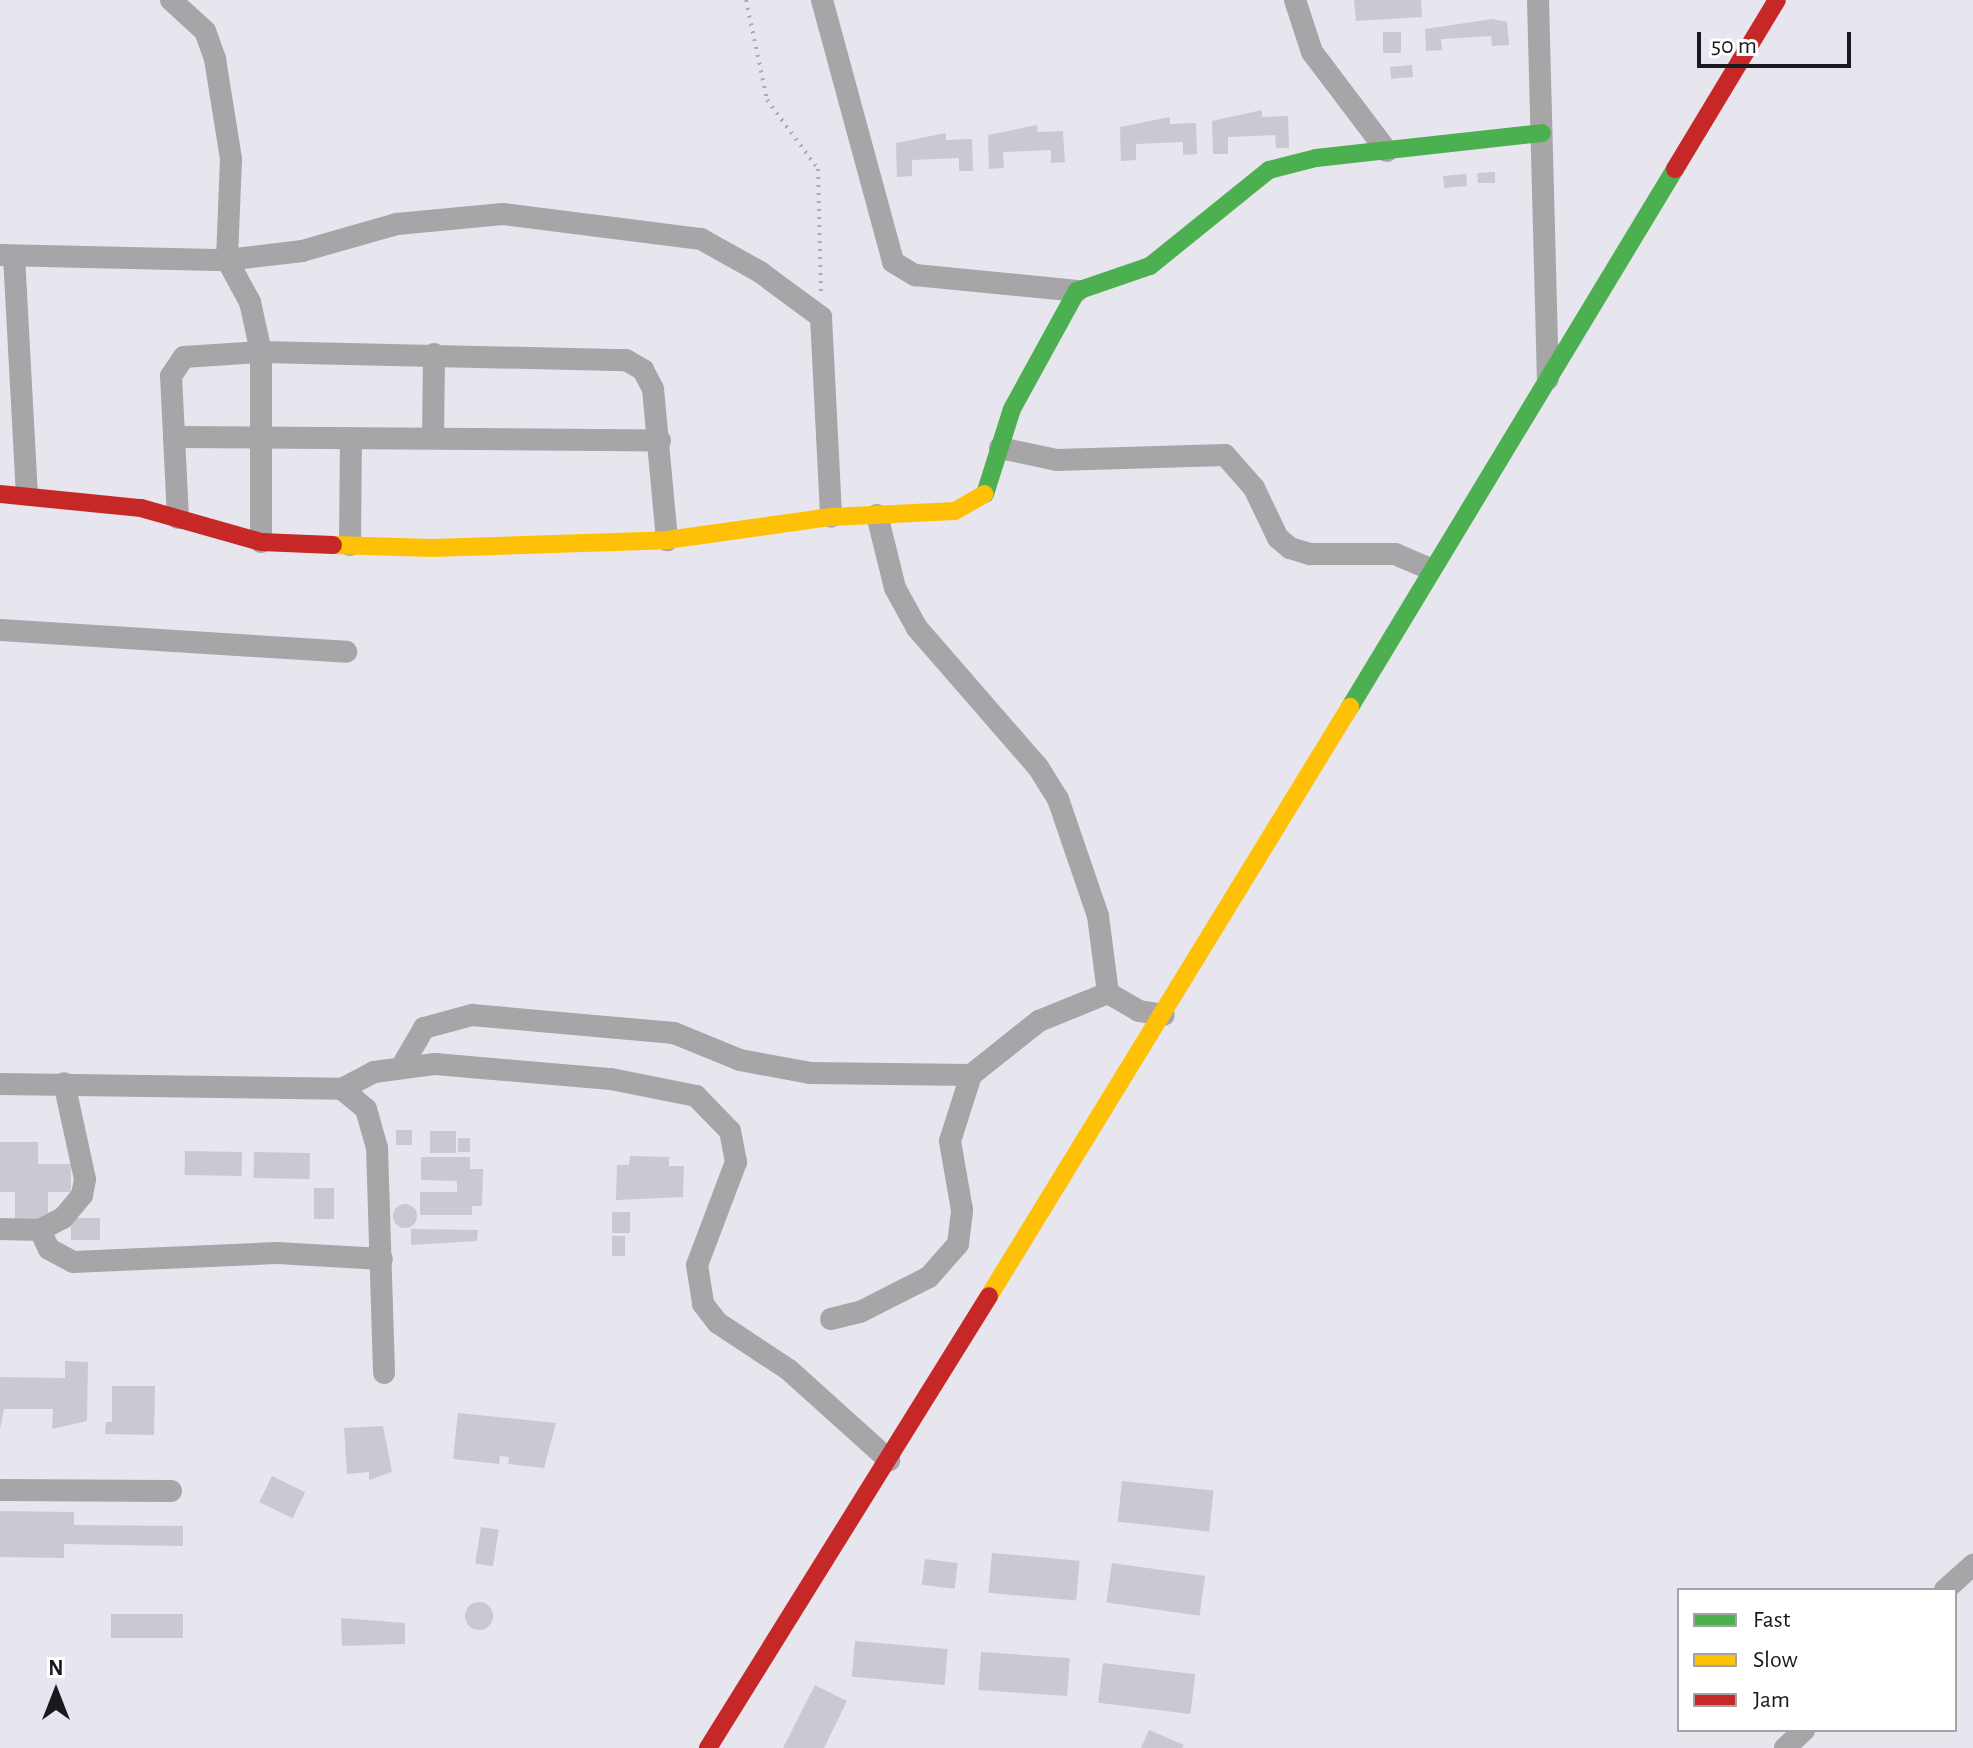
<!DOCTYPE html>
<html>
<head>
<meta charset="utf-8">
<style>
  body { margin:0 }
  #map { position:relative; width:1973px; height:1748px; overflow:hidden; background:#e7e6ee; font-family:"Alegreya Sans",sans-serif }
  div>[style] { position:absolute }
  .building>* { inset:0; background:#cac8d3; transform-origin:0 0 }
  .round { border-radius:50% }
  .path>* { height:4px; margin-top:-2px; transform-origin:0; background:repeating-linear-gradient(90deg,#adabaf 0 2px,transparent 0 8px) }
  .street>* { height:22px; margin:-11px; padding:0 11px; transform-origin:11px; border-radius:11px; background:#a7a5a7 }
  .fast>* { height:18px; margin:-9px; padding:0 9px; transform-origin:9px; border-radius:9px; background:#4caf50 }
  .slow>* { height:18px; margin:-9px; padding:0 9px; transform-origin:9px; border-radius:9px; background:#ffc107 }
  .jam>* { height:18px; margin:-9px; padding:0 9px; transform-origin:9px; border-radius:9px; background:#c62828 }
  span { translate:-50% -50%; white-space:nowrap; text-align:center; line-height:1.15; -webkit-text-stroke:6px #fff; paint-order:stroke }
  .legend { position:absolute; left:1677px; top:1588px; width:280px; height:144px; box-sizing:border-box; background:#fff; border:2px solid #a3a3a5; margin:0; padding:10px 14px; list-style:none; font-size:24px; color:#1a191f }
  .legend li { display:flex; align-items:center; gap:16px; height:40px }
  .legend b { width:40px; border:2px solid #a3a3a5 }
  .north { position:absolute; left:16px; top:1652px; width:80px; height:80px; -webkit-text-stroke:6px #fff; paint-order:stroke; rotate:0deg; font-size:22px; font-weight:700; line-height:32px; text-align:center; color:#1a191f }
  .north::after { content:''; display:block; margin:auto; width:28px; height:36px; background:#1a191f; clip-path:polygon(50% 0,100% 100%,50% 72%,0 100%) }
  .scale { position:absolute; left:1697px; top:32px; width:154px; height:36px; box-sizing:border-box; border:4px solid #1a191f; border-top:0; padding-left:10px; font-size:24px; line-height:28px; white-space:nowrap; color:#1a191f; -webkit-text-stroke:6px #fff; paint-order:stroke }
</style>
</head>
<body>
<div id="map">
  <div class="building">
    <i style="clip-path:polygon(1354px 0,1421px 0,1422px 17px,1356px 21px)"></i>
    <i style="clip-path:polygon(1493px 19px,1507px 22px,1509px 45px,1492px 46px,1491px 36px,1441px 39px,1442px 50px,1426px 51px,1425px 29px)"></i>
    <i style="left:1383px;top:32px;width:18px;height:21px"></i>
    <i style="left:1412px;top:65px;width:12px;height:22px;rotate:85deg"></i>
    <i style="clip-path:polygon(1262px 110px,1262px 117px,1288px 116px,1289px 148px,1276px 148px,1275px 135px,1228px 137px,1228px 154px,1213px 154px,1212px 121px)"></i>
    <i style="clip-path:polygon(1170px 117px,1170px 124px,1196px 123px,1197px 154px,1183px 155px,1183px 142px,1136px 144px,1136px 160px,1121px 161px,1120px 127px)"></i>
    <i style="clip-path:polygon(1037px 125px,1038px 132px,1063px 131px,1065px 162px,1051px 163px,1051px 150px,1003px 152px,1004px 168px,989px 169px,988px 135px)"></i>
    <i style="clip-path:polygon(946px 133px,946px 140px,972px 139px,973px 171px,959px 171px,959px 158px,912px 160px,912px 176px,897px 177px,896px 143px)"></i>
    <i style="clip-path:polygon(1495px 172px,1495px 183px,1478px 183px,1477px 173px)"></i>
    <i style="left:1466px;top:174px;width:12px;height:23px;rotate:85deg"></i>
    <i style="left:396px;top:1130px;width:16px;height:15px"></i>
    <i style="left:430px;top:1131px;width:26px;height:22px"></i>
    <i style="left:458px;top:1138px;width:12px;height:14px"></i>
    <i style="clip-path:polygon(0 1142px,38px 1142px,38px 1164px,71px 1164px,71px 1192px,48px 1192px,48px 1219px,15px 1219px,15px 1192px,0 1192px)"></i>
    <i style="left:185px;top:1151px;width:57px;height:24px;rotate:1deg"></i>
    <i style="left:254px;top:1152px;width:56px;height:26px;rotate:1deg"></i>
    <i style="clip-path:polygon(630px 1156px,669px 1157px,669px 1166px,684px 1166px,683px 1197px,616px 1200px,617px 1165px,629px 1165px)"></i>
    <i style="clip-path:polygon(421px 1157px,470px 1157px,470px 1169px,483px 1169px,482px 1206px,472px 1206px,472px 1215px,420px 1215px,420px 1192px,457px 1192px,457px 1181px,421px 1180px)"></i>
    <i style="left:314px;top:1188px;width:20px;height:31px"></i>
    <i class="round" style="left:393px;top:1204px;width:24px;height:24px"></i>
    <i style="left:612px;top:1212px;width:18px;height:21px"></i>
    <i style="left:71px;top:1218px;width:29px;height:22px"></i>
    <i style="clip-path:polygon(411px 1229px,478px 1230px,477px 1241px,411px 1245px)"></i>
    <i style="left:612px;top:1236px;width:13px;height:20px"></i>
    <i style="clip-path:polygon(65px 1361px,88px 1362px,87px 1421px,52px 1429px,53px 1409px,4px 1409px,0 1429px,0 1377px,65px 1378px)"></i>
    <i style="clip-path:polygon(112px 1386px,155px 1386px,154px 1435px,105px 1434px,106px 1422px,112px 1422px)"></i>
    <i style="clip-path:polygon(458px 1413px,556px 1423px,544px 1468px,508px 1464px,509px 1457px,500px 1456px,499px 1464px,453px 1459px)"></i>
    <i style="clip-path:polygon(383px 1426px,392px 1472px,369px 1480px,369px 1472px,347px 1474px,344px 1428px)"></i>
    <i style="left:272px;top:1476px;width:37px;height:29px;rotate:26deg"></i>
    <i style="left:1122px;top:1481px;width:92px;height:41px;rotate:6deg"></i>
    <i style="clip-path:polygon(0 1511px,74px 1512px,74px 1525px,183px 1526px,183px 1546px,64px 1544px,64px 1558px,0 1557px)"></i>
    <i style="left:481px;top:1527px;width:18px;height:37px;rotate:9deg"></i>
    <i style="left:992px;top:1553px;width:88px;height:40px;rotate:5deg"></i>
    <i style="left:925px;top:1559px;width:33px;height:26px;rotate:7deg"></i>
    <i style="left:1112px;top:1563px;width:94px;height:40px;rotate:8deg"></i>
    <i class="round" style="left:465px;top:1602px;width:28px;height:28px"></i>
    <i style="left:183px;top:1614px;width:24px;height:72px;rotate:90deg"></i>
    <i style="clip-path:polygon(341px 1618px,405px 1623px,405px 1644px,342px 1646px)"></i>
    <i style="left:855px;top:1641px;width:93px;height:36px;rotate:5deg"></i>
    <i style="left:981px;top:1652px;width:89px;height:38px;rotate:4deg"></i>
    <i style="left:1103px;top:1663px;width:93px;height:40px;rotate:7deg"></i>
    <i style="clip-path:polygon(815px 1685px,847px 1701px,824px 1748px,783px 1748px)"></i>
    <i style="clip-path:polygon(1149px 1730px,1184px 1745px,1182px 1748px,1141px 1748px)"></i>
  </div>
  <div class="path">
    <i style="left:746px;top:0;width:102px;rotate:78.1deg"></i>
    <i style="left:767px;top:100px;width:86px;rotate:53.5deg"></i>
    <i style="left:818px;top:169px;width:124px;rotate:88.6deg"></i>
  </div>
  <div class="street">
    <i style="left:171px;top:0;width:46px;rotate:42.4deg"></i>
    <i style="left:205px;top:31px;width:30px;rotate:70deg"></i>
    <i style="left:215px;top:59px;width:101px;rotate:80.9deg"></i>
    <i style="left:231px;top:159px;width:101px;rotate:92.3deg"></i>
    <i style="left:227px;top:260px;width:48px;rotate:61.3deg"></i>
    <i style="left:250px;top:302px;width:51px;rotate:77.6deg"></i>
    <i style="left:261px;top:352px;width:190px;rotate:90deg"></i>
    <i style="left:822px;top:0;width:271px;rotate:74.8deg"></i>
    <i style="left:893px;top:262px;width:26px;rotate:31deg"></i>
    <i style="left:915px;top:275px;width:163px;rotate:5.6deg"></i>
    <i style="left:1295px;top:0;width:55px;rotate:71.9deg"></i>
    <i style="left:1312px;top:52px;width:124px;rotate:52.9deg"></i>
    <i style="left:1538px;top:0;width:379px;rotate:88.5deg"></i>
    <i style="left:0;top:255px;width:227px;rotate:1.3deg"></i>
    <i style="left:227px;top:260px;width:76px;rotate:-6.8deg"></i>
    <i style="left:302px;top:251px;width:99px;rotate:-15.9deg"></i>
    <i style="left:397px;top:224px;width:106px;rotate:-5.4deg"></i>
    <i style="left:503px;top:214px;width:200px;rotate:7.2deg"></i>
    <i style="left:701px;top:239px;width:68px;rotate:29.2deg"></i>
    <i style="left:760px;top:272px;width:76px;rotate:36.4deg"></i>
    <i style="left:821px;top:317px;width:200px;rotate:87.1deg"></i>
    <i style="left:14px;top:256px;width:239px;rotate:86.9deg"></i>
    <i style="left:174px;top:437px;width:486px;rotate:0.4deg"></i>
    <i style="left:433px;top:438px;width:84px;rotate:-89.3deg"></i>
    <i style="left:1000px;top:448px;width:58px;rotate:11.9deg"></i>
    <i style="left:1057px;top:460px;width:168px;rotate:-1.7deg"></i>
    <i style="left:1225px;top:455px;width:44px;rotate:48.7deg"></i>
    <i style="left:1254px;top:488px;width:55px;rotate:64.4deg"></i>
    <i style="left:1278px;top:538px;width:16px;rotate:40deg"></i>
    <i style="left:1290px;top:548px;width:21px;rotate:17deg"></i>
    <i style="left:1310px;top:554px;width:85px"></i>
    <i style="left:1395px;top:554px;width:38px;rotate:23deg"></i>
    <i style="left:877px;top:515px;width:75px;rotate:76.1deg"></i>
    <i style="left:895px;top:588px;width:46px;rotate:61.2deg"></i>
    <i style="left:917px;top:628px;width:184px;rotate:49deg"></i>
    <i style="left:1038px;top:767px;width:38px;rotate:58deg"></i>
    <i style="left:1058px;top:799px;width:124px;rotate:71.1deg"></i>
    <i style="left:1098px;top:916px;width:78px;rotate:82.6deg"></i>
    <i style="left:1108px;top:993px;width:36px;rotate:30deg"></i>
    <i style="left:1139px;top:1011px;width:25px;rotate:9deg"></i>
    <i style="left:178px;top:518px;width:142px;rotate:-92.8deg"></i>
    <i style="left:171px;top:376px;width:23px;rotate:-56deg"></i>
    <i style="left:184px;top:357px;width:77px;rotate:-3.7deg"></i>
    <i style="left:261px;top:352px;width:365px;rotate:1.3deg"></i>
    <i style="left:626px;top:360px;width:20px;rotate:30deg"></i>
    <i style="left:643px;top:370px;width:21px;rotate:62deg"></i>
    <i style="left:653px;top:389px;width:152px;rotate:84.7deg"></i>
    <i style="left:350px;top:545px;width:107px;rotate:-89.5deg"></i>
    <i style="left:0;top:630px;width:347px;rotate:3.6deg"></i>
    <i style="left:402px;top:1066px;width:44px;rotate:-59.9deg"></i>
    <i style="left:424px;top:1028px;width:50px;rotate:-15.2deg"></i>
    <i style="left:472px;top:1015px;width:203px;rotate:5.1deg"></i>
    <i style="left:674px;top:1033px;width:71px;rotate:22.2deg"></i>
    <i style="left:740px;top:1060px;width:71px;rotate:10.5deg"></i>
    <i style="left:810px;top:1073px;width:161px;rotate:0.7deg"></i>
    <i style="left:0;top:1084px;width:342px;rotate:0.8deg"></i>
    <i style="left:342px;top:1089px;width:36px;rotate:-28deg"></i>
    <i style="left:374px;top:1072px;width:62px;rotate:-7.5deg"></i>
    <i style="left:435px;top:1064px;width:177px;rotate:4.9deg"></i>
    <i style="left:611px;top:1079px;width:87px;rotate:11.3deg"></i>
    <i style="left:696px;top:1096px;width:49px;rotate:45.8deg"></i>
    <i style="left:730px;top:1131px;width:32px;rotate:79deg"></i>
    <i style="left:736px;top:1162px;width:110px;rotate:110.7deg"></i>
    <i style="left:697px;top:1265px;width:39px;rotate:81deg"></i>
    <i style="left:703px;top:1304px;width:24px;rotate:52deg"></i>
    <i style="left:718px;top:1323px;width:85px;rotate:33.5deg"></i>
    <i style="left:789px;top:1370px;width:135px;rotate:42deg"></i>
    <i style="left:342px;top:1089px;width:31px;rotate:40deg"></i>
    <i style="left:366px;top:1109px;width:41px;rotate:74.2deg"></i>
    <i style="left:377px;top:1148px;width:225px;rotate:88.2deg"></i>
    <i style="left:0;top:1229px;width:40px;rotate:1.4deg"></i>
    <i style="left:40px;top:1230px;width:26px;rotate:-28deg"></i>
    <i style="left:63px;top:1218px;width:30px;rotate:-50deg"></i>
    <i style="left:82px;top:1195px;width:16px;rotate:-79deg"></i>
    <i style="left:85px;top:1179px;width:98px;rotate:-102.3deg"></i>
    <i style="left:40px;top:1230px;width:21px;rotate:65deg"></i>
    <i style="left:49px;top:1249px;width:27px;rotate:28deg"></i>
    <i style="left:73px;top:1262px;width:204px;rotate:-2.5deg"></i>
    <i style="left:277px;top:1253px;width:105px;rotate:3.3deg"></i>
    <i style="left:831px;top:1319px;width:30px;rotate:-14deg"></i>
    <i style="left:860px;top:1312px;width:77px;rotate:-26.9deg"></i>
    <i style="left:929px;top:1277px;width:44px;rotate:-48.7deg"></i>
    <i style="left:958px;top:1244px;width:34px;rotate:-83deg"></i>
    <i style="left:962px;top:1210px;width:70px;rotate:-99.9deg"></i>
    <i style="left:950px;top:1141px;width:69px;rotate:-72.3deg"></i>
    <i style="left:971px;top:1075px;width:87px;rotate:-38.5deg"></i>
    <i style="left:1039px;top:1021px;width:74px;rotate:-22.1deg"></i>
    <i style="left:0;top:1490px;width:171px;rotate:0.3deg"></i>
    <i style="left:1945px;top:1590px;width:38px;rotate:-42deg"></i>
    <i style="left:1785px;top:1748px;width:26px;rotate:-43deg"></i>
  </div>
  <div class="fast">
    <i style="left:985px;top:494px;width:89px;rotate:-72.4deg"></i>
    <i style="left:1012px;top:409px;width:135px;rotate:-61.2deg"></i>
    <i style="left:1077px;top:291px;width:77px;rotate:-18.9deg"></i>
    <i style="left:1150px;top:266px;width:153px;rotate:-38.9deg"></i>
    <i style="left:1269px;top:170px;width:49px;rotate:-14.3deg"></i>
    <i style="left:1316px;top:158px;width:227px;rotate:-6.3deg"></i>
    <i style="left:1350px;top:707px;width:629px;rotate:-58.86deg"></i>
  </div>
  <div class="slow">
    <i style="left:333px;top:545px;width:99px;rotate:1.7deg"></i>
    <i style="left:432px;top:548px;width:235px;rotate:-1.9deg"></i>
    <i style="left:667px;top:540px;width:166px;rotate:-8deg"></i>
    <i style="left:831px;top:517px;width:124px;rotate:-2.8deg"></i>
    <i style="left:955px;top:511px;width:34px;rotate:-30deg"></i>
    <i style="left:989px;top:1296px;width:691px;rotate:-58.5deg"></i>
  </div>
  <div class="jam">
    <i style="left:1675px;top:169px;width:197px;rotate:-58.9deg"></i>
    <i style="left:0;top:494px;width:142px;rotate:5.7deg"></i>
    <i style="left:141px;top:508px;width:125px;rotate:15.8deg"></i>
    <i style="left:261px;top:542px;width:72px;rotate:2.4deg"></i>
    <i style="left:708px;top:1748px;width:532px;rotate:-58.13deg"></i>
  </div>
  <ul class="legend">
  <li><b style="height:10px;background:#4caf50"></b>Fast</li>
  <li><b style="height:10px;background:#ffc107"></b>Slow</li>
  <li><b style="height:10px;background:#c62828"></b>Jam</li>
  </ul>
  <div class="north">N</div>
  <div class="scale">50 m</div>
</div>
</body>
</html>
